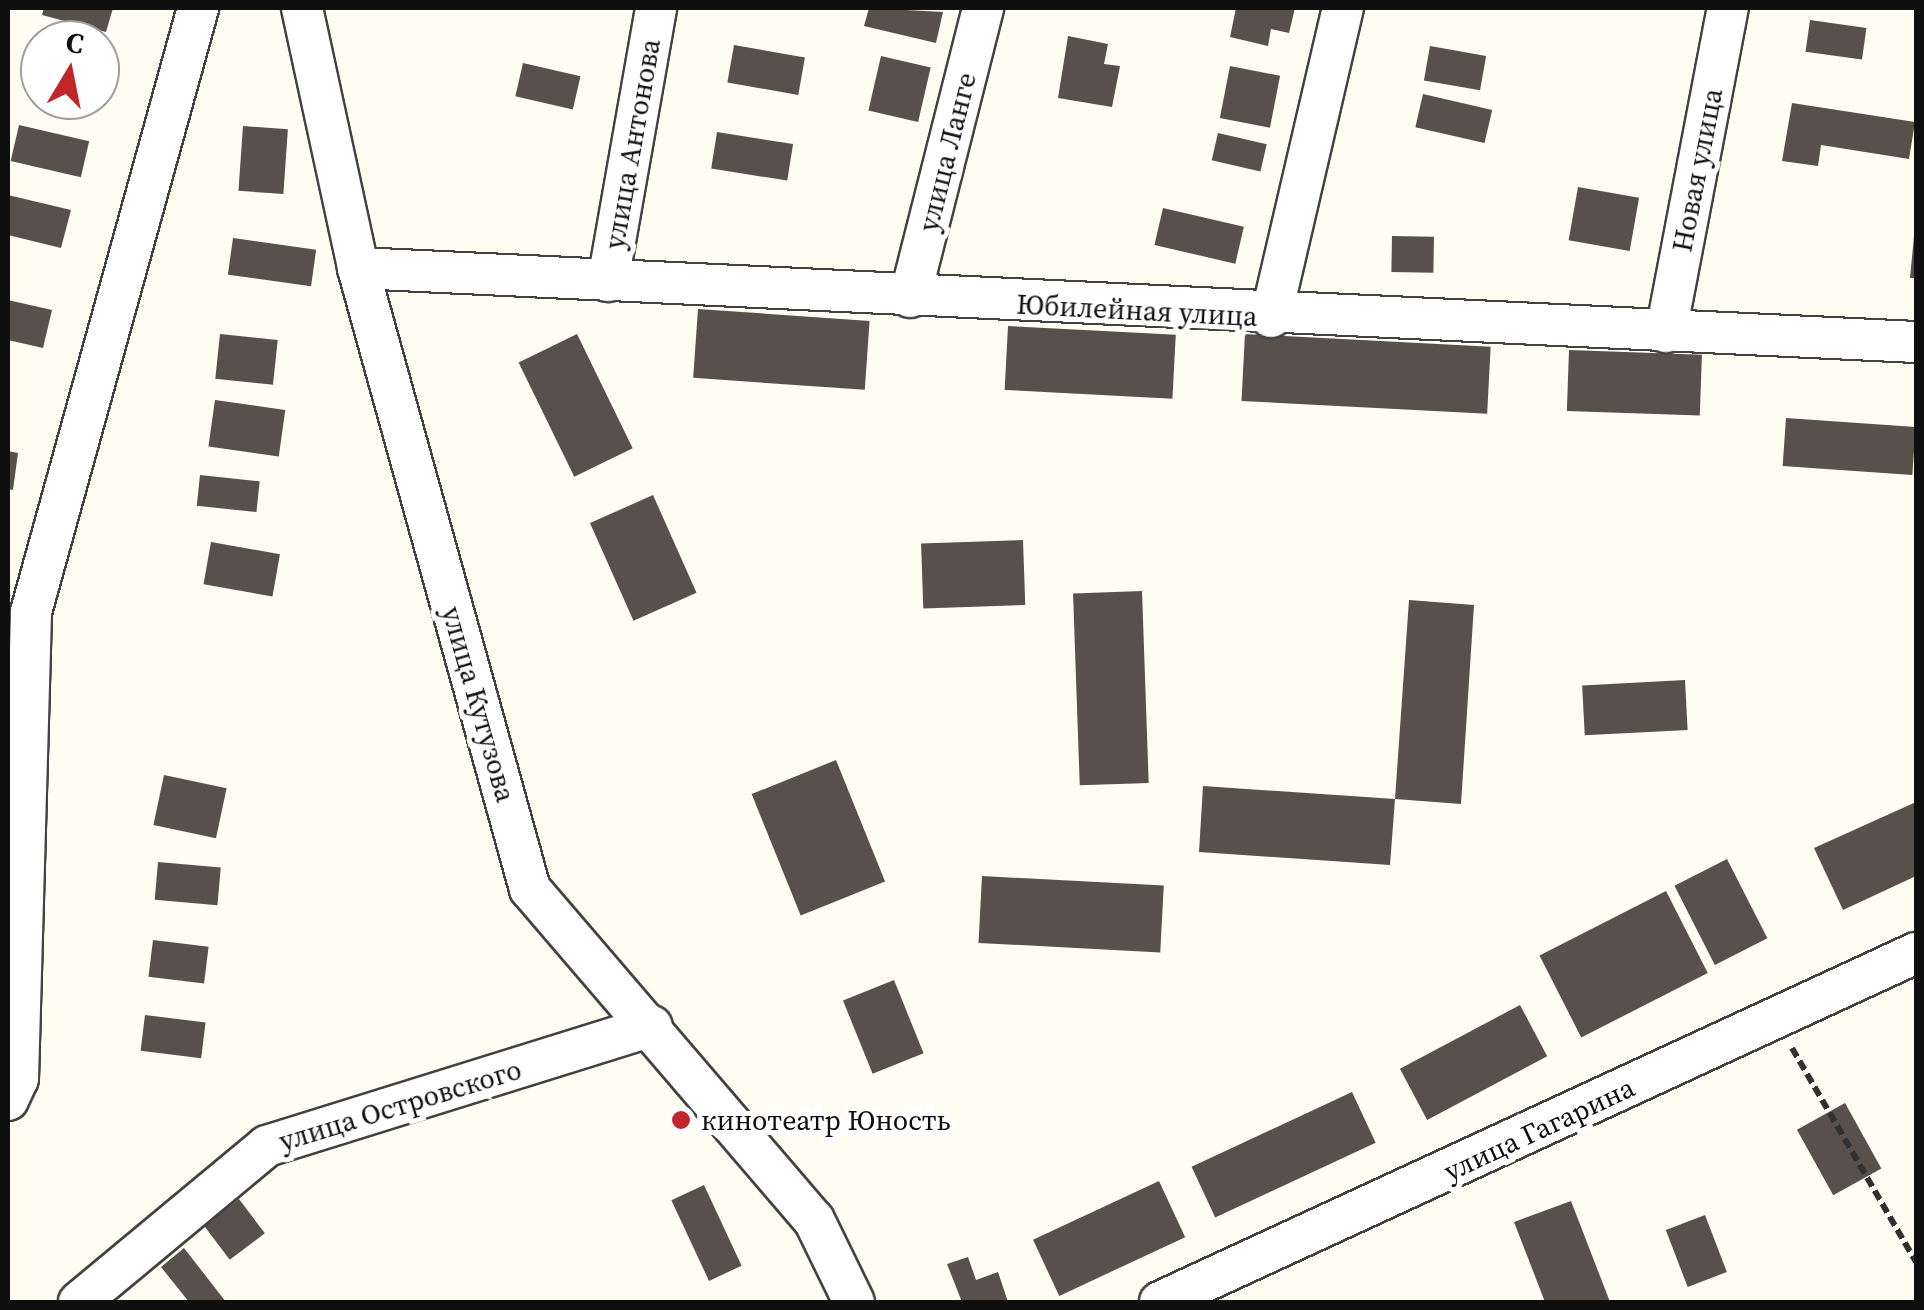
<!DOCTYPE html>
<html>
<head>
<meta charset="utf-8">
<style>
  body { margin:0 }
  #map { position:relative; width:1924px; height:1310px; overflow:hidden; background:#fffcf1; font-family:"Source Serif 4",serif }
  div>[style] { position:absolute }
  .building>* { inset:0; background:#57504b; transform-origin:0 0 }
  .path>* { height:6px; margin-top:-3px; transform-origin:0; background:repeating-linear-gradient(90deg,#313131 0 10px,transparent 0 15px) }
  .roads { filter:drop-shadow(2px 0 #424242) drop-shadow(-2px 0 #424242) drop-shadow(0 2px #424242) drop-shadow(0 -2px #424242) }
  .minor>* { height:40px; margin:-20px; padding:0 20px; transform-origin:20px; border-radius:20px; background:#fff }
  .dots>* { width:28px; height:28px; translate:-50% -50%; box-sizing:border-box; border:5px solid #fff; border-radius:50% }
  span { translate:-50% -50%; white-space:nowrap; text-align:center; line-height:1.15; -webkit-text-stroke:10px #fff; paint-order:stroke }
  .street-label { font-size:28px; color:#0f0f0f }
  .poi-label { font-size:28px; color:#0f0f0f }
  .left { translate:0 -50%; text-align:left }
  .frame { position:absolute; inset:0; border:10px solid #0f0f0f; pointer-events:none }
  .north { position:absolute; left:20px; top:20px; width:100px; height:100px; box-sizing:border-box; background:#fff; border:2px solid #9f9f9f; border-radius:50%; rotate:10deg; font-size:28px; font-weight:700; line-height:40px; text-align:center; color:#0f0f0f }
  .north::after { content:''; display:block; margin:auto; width:35px; height:45px; background:#bf272b; clip-path:polygon(50% 0,100% 100%,50% 72%,0 100%) }
</style>
</head>
<body>
<div id="map">
  <div class="building">
    <i style="clip-path:polygon(44px 8px,113px 8px,106px 32px,42px 15px)"></i>
    <i style="clip-path:polygon(869px 8px,943px 12px,936px 43px,864px 26px)"></i>
    <i style="clip-path:polygon(1236px 8px,1295px 8px,1289px 33px,1271px 29px,1268px 46px,1230px 37px)"></i>
    <i style="left:1810px;top:20px;width:57px;height:32px;rotate:8deg"></i>
    <i style="clip-path:polygon(1068px 36px,1108px 44px,1104px 64px,1120px 66px,1112px 107px,1058px 98px)"></i>
    <i style="left:734px;top:45px;width:72px;height:38px;rotate:10deg"></i>
    <i style="left:1430px;top:46px;width:57px;height:35px;rotate:10deg"></i>
    <i style="clip-path:polygon(33px 54px,40px 56px,40px 94px,25px 90px)"></i>
    <i style="left:881px;top:56px;width:51px;height:56px;rotate:13deg"></i>
    <i style="left:523px;top:63px;width:59px;height:34px;rotate:13deg"></i>
    <i style="left:1230px;top:66px;width:51px;height:53px;rotate:11deg"></i>
    <i style="left:1423px;top:94px;width:71px;height:34px;rotate:13deg"></i>
    <i style="clip-path:polygon(1792px 103px,1915px 122px,1909px 159px,1821px 145px,1818px 166px,1782px 161px)"></i>
    <i style="left:19px;top:125px;width:72px;height:37px;rotate:13deg"></i>
    <i style="left:243px;top:126px;width:45px;height:65px;rotate:4deg"></i>
    <i style="left:717px;top:132px;width:77px;height:37px;rotate:9deg"></i>
    <i style="left:1218px;top:133px;width:50px;height:28px;rotate:13deg"></i>
    <i style="left:1578px;top:187px;width:62px;height:54px;rotate:10deg"></i>
    <i style="clip-path:polygon(8px 195px,71px 210px,61px 248px,8px 235px)"></i>
    <i style="left:1163px;top:208px;width:83px;height:38px;rotate:13deg"></i>
    <i style="left:1392px;top:236px;width:42px;height:36px;rotate:1deg"></i>
    <i style="clip-path:polygon(1914px 236px,1916px 236px,1916px 278px,1910px 278px)"></i>
    <i style="left:233px;top:238px;width:84px;height:37px;rotate:8deg"></i>
    <i style="clip-path:polygon(8px 300px,52px 310px,43px 348px,8px 340px)"></i>
    <i style="left:698px;top:309px;width:172px;height:69px;rotate:4deg"></i>
    <i style="left:1008px;top:326px;width:168px;height:64px;rotate:3deg"></i>
    <i style="left:220px;top:334px;width:58px;height:45px;rotate:6deg"></i>
    <i style="left:577px;top:334px;width:127px;height:65px;rotate:64deg"></i>
    <i style="left:1245px;top:334px;width:246px;height:67px;rotate:3deg"></i>
    <i style="left:1569px;top:350px;width:133px;height:61px;rotate:2deg"></i>
    <i style="left:215px;top:400px;width:71px;height:47px;rotate:8deg"></i>
    <i style="left:1786px;top:418px;width:130px;height:48px;rotate:4deg"></i>
    <i style="clip-path:polygon(8px 451px,18px 453px,13px 490px,8px 489px)"></i>
    <i style="left:200px;top:475px;width:60px;height:31px;rotate:6deg"></i>
    <i style="left:653px;top:495px;width:107px;height:69px;rotate:66deg"></i>
    <i style="left:1023px;top:540px;width:65px;height:102px;rotate:88deg"></i>
    <i style="left:211px;top:542px;width:70px;height:43px;rotate:10deg"></i>
    <i style="left:1142px;top:591px;width:192px;height:69px;rotate:88deg"></i>
    <i style="clip-path:polygon(1409px 600px,1474px 605px,1461px 804px,1395px 799px,1390px 865px,1199px 852px,1203px 786px,1395px 799px)"></i>
    <i style="left:1685px;top:680px;width:50px;height:103px;rotate:87deg"></i>
    <i style="left:836px;top:760px;width:131px;height:91px;rotate:68deg"></i>
    <i style="left:164px;top:775px;width:64px;height:51px;rotate:12deg"></i>
    <i style="clip-path:polygon(1916px 802px,1916px 876px,1843px 910px,1814px 848px)"></i>
    <i style="left:1727px;top:859px;width:89px;height:59px;rotate:63deg"></i>
    <i style="left:158px;top:862px;width:63px;height:38px;rotate:5deg"></i>
    <i style="left:982px;top:876px;width:182px;height:67px;rotate:3deg"></i>
    <i style="left:1666px;top:891px;width:92px;height:142px;rotate:63deg"></i>
    <i style="left:153px;top:940px;width:56px;height:37px;rotate:7deg"></i>
    <i style="left:894px;top:980px;width:79px;height:55px;rotate:68deg"></i>
    <i style="left:1520px;top:1005px;width:58px;height:136px;rotate:62deg"></i>
    <i style="left:145px;top:1015px;width:61px;height:36px;rotate:7deg"></i>
    <i style="left:1352px;top:1092px;width:56px;height:177px;rotate:65deg"></i>
    <i style="left:1845px;top:1103px;width:75px;height:55px;rotate:61deg"></i>
    <i style="left:1159px;top:1181px;width:62px;height:139px;rotate:65deg"></i>
    <i style="left:704px;top:1185px;width:89px;height:36px;rotate:65deg"></i>
    <i style="left:239px;top:1199px;width:43px;height:44px;rotate:53deg"></i>
    <i style="clip-path:polygon(1571px 1201px,1610px 1302px,1545px 1302px,1514px 1222px)"></i>
    <i style="left:1705px;top:1215px;width:61px;height:42px;rotate:69deg"></i>
    <i style="clip-path:polygon(184px 1248px,226px 1302px,189px 1302px,161px 1267px)"></i>
    <i style="clip-path:polygon(968px 1257px,976px 1280px,998px 1272px,1008px 1302px,962px 1302px,947px 1264px)"></i>
  </div>
  <div class="path">
    <i style="left:1792px;top:1048px;width:247px;rotate:59.9deg"></i>
  </div>
  <div class="roads">
    <div class="minor">
      <i style="left:302px;top:8px;width:266px;rotate:77.8deg"></i>
      <i style="left:358px;top:268px;width:644px;rotate:74.52deg"></i>
      <i style="left:530px;top:889px;width:436px;rotate:49.4deg"></i>
      <i style="left:814px;top:1220px;width:91px;rotate:64deg"></i>
      <i style="left:358px;top:268px;width:1560px;rotate:2.72deg"></i>
      <i style="left:608px;top:281px;width:277px;rotate:-80deg"></i>
      <i style="left:910px;top:297px;width:298px;rotate:-75.8deg"></i>
      <i style="left:1271px;top:317px;width:317px;rotate:-76.9deg"></i>
      <i style="left:1666px;top:332px;width:330px;rotate:-79.2deg"></i>
      <i style="left:8px;top:1100px;width:23px;rotate:-65deg"></i>
      <i style="left:18px;top:1079px;width:467px;rotate:-88.4deg"></i>
      <i style="left:31px;top:612px;width:627px;rotate:-74.54deg"></i>
      <i style="left:79px;top:1302px;width:244px;rotate:-39.7deg"></i>
      <i style="left:267px;top:1146px;width:403px;rotate:-17.3deg"></i>
      <i style="left:1160px;top:1302px;width:833px;rotate:-24.78deg"></i>
    </div>
  </div>
  <div class="dots">
    <i style="left:681px;top:1120px;background:#bf272b"></i>
  </div>
  <div class="street-label">
    <span style="left:632px;top:144px;rotate:-80deg">улица Антонова</span>
    <span style="left:947px;top:152px;rotate:-76deg">улица Ланге</span>
    <span style="left:1697px;top:170px;rotate:-79deg">Новая улица</span>
    <span style="left:1137px;top:310px;rotate:3deg">Юбилейная улица</span>
    <span style="left:479px;top:704px;rotate:74deg">улица Кутузова</span>
    <span style="left:400px;top:1105px;rotate:-17deg">улица Островского</span>
    <span style="left:1539px;top:1129px;rotate:-25deg">улица Гагарина</span>
  </div>
  <div class="poi-label">
    <span class="left" style="left:701px;top:1120px">кинотеатр Юность</span>
  </div>
  <div class="frame"></div>
  <div class="north">С</div>
</div>
</body>
</html>
